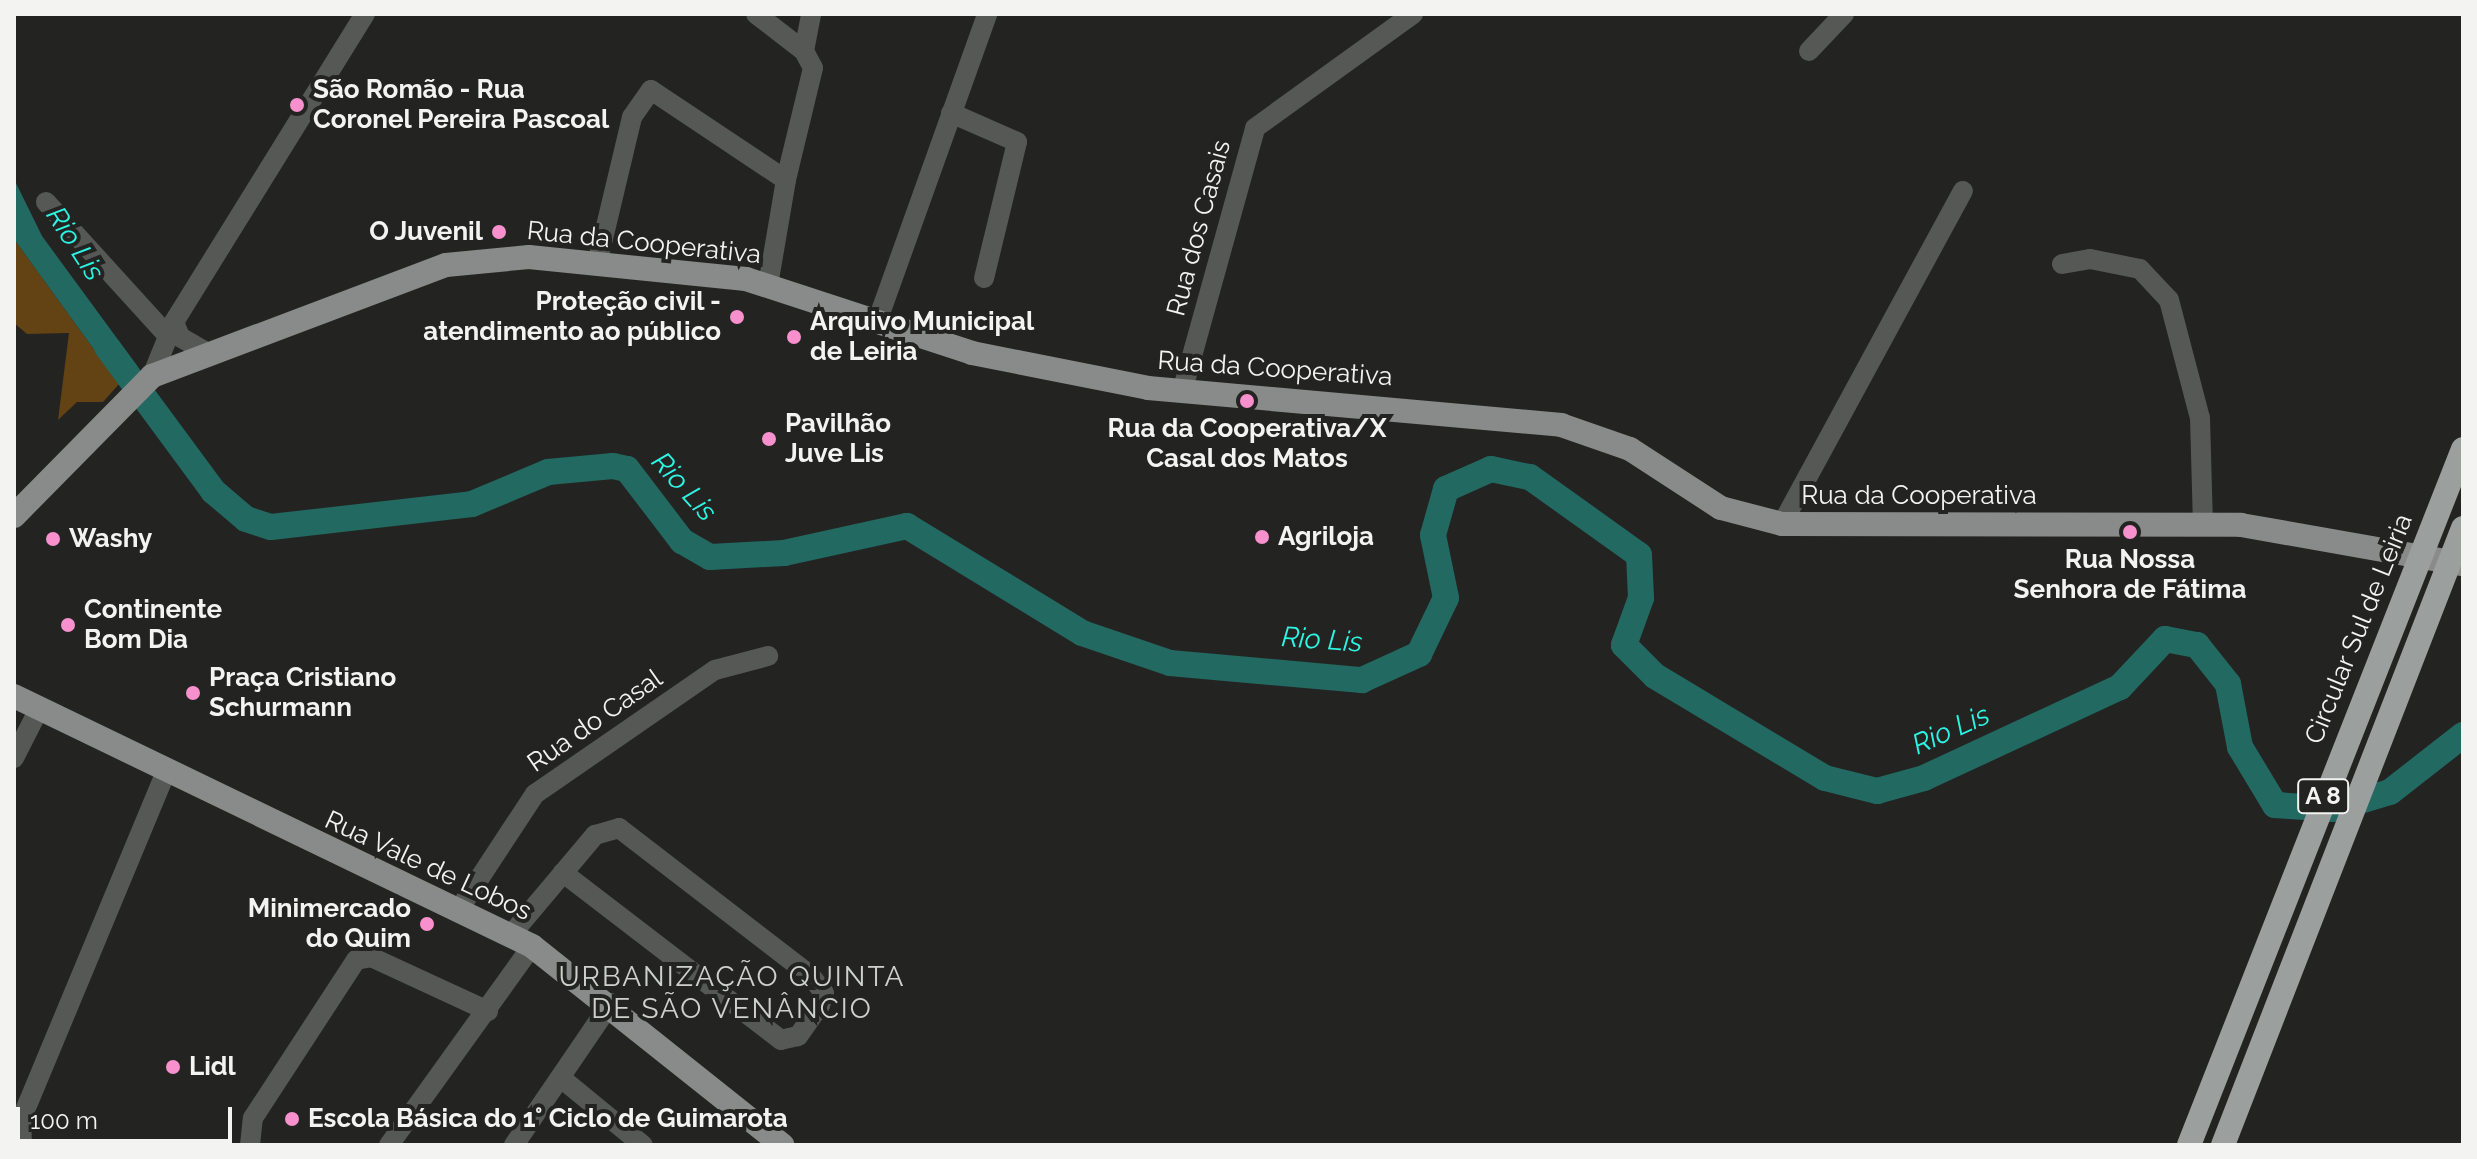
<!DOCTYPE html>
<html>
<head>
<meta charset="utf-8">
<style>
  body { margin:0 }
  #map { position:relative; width:2477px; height:1159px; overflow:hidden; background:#232421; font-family:Raleway,sans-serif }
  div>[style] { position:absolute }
  .green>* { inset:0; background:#634213 }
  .water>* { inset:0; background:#226962 }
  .river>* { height:26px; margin:-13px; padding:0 13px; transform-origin:13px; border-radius:13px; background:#226962 }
  .minor>* { height:20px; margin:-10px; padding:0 10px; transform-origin:10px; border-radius:10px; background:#565856 }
  .major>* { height:24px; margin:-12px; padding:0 12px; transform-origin:12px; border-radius:12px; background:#888b89 }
  .highway-bridge>* { height:24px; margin:-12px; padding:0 12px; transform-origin:12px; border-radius:12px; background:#9b9f9d }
  .dots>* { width:22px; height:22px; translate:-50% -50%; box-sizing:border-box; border:4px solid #232421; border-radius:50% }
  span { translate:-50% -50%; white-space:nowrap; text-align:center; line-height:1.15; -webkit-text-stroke:8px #232421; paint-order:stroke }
  .shield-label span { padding:2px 6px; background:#232421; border:2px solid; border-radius:6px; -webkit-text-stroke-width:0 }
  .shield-label { font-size:24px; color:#f3f4f2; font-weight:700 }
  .poi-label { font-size:26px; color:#f3f4f2; font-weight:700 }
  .left { translate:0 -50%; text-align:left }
  .right { translate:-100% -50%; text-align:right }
  .street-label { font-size:26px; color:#f3f4f2 }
  .water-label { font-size:28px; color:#2df5e4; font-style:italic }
  .neighbourhood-label { font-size:28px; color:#ced0cc; letter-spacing:2px }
  .frame { position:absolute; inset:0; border:16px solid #f3f4f2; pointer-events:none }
  .scale { position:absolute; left:16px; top:1107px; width:216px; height:36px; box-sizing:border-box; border:4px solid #f3f4f2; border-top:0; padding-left:10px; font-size:24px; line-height:28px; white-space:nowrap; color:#f3f4f2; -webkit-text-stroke:6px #232421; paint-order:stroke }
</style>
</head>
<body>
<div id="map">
  <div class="green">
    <i style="clip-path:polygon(14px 239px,119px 384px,103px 402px,77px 402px,58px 420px,69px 333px,27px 334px,14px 323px)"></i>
  </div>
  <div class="water">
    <i style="clip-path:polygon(14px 179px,42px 236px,138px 367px,119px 384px,14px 239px)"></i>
  </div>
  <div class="river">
    <i style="left:107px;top:347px;width:179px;rotate:53.6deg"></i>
    <i style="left:213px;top:491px;width:43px;rotate:40.3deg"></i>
    <i style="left:246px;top:519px;width:26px;rotate:18deg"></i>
    <i style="left:271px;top:527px;width:202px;rotate:-6.5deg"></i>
    <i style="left:472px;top:504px;width:82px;rotate:-22.8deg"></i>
    <i style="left:548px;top:472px;width:65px;rotate:-5.3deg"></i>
    <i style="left:613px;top:466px;width:14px;rotate:12deg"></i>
    <i style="left:627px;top:469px;width:91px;rotate:52.6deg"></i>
    <i style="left:682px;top:541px;width:32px;rotate:30deg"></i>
    <i style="left:710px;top:557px;width:74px;rotate:-3.1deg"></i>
    <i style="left:784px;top:553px;width:126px;rotate:-12.4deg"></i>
    <i style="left:907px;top:526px;width:205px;rotate:31.4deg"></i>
    <i style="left:1082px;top:633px;width:93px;rotate:18.8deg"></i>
    <i style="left:1170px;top:663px;width:193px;rotate:5.1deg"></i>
    <i style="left:1362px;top:680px;width:63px;rotate:-24.5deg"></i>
    <i style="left:1419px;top:654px;width:62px;rotate:-64.3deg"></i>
    <i style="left:1446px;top:598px;width:64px;rotate:-101.7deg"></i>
    <i style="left:1433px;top:535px;width:48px;rotate:-74.2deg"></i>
    <i style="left:1446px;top:489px;width:49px;rotate:-24deg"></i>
    <i style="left:1491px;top:469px;width:40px;rotate:12deg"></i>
    <i style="left:1530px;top:477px;width:134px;rotate:35.6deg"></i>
    <i style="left:1639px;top:555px;width:43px;rotate:87.3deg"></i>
    <i style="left:1641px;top:598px;width:50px;rotate:109.9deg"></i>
    <i style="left:1624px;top:645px;width:44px;rotate:45deg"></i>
    <i style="left:1655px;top:676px;width:198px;rotate:31deg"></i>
    <i style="left:1825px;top:778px;width:54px;rotate:14deg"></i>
    <i style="left:1877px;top:791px;width:49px;rotate:-15.5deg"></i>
    <i style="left:1924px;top:778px;width:216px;rotate:-24.9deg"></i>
    <i style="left:2120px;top:687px;width:66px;rotate:-46.8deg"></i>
    <i style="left:2165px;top:639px;width:33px;rotate:11deg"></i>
    <i style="left:2197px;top:645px;width:50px;rotate:51.5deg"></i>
    <i style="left:2228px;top:684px;width:64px;rotate:79.2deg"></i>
    <i style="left:2240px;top:747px;width:68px;rotate:58.9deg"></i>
    <i style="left:2275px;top:805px;width:58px;rotate:3.9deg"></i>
    <i style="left:2333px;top:809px;width:59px;rotate:-16.6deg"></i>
    <i style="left:2390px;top:792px;width:93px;rotate:-38deg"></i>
  </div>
  <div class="minor">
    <i style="left:756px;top:14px;width:61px;rotate:37.6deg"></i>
    <i style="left:804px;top:51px;width:19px;rotate:62deg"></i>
    <i style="left:813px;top:68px;width:115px;rotate:103.6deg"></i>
    <i style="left:804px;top:51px;width:38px;rotate:-79deg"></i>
    <i style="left:1809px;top:51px;width:51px;rotate:-46.6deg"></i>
    <i style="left:951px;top:113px;width:72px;rotate:23.7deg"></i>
    <i style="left:1017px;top:142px;width:140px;rotate:103.6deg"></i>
    <i style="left:46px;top:202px;width:180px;rotate:47.7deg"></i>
    <i style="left:597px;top:264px;width:151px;rotate:-76.6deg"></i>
    <i style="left:632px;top:117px;width:33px;rotate:-55deg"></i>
    <i style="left:651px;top:90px;width:162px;rotate:33.7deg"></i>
    <i style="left:786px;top:180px;width:107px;rotate:99.7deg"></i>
    <i style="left:2062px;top:264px;width:28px;rotate:-10deg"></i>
    <i style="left:2090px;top:259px;width:51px;rotate:11.3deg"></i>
    <i style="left:2140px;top:269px;width:42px;rotate:46.9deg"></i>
    <i style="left:2169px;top:300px;width:122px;rotate:75.3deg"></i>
    <i style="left:2200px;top:418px;width:106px;rotate:88.4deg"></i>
    <i style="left:174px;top:322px;width:16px;rotate:68deg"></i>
    <i style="left:180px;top:337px;width:34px;rotate:30deg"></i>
    <i style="left:877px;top:322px;width:327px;rotate:-70.3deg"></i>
    <i style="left:152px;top:376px;width:58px;rotate:-67.8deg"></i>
    <i style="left:174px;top:322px;width:362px;rotate:-58.2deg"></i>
    <i style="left:1182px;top:392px;width:274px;rotate:-74.5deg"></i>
    <i style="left:1255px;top:128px;width:195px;rotate:-35.8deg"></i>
    <i style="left:1782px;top:524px;width:379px;rotate:-61.5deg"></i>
    <i style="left:14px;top:758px;width:55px;rotate:-63deg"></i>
    <i style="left:458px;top:911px;width:140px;rotate:-56.7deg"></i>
    <i style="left:535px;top:794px;width:219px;rotate:-34.6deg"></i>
    <i style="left:715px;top:670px;width:55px;rotate:-14.8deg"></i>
    <i style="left:510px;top:936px;width:82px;rotate:-49.9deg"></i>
    <i style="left:563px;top:873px;width:50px;rotate:-49.9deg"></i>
    <i style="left:595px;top:835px;width:25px;rotate:-16deg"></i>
    <i style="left:619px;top:828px;width:241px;rotate:37.6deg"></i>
    <i style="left:810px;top:975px;width:23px;rotate:52deg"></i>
    <i style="left:824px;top:993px;width:13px;rotate:108deg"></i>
    <i style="left:820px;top:1005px;width:38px;rotate:125deg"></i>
    <i style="left:798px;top:1036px;width:17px;rotate:167deg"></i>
    <i style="left:781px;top:1040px;width:275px;rotate:-142.5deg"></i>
    <i style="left:561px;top:1078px;width:106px;rotate:39.3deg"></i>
    <i style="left:22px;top:1145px;width:25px;rotate:-92deg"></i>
    <i style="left:21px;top:1120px;width:378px;rotate:-67.4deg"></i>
    <i style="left:250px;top:1145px;width:27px;rotate:-84deg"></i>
    <i style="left:253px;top:1118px;width:189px;rotate:-56.9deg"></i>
    <i style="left:356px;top:960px;width:15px;rotate:-11deg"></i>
    <i style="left:371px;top:957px;width:129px;rotate:24.8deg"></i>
    <i style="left:389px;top:1145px;width:245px;rotate:-54.3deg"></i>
    <i style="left:514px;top:1145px;width:172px;rotate:-55.7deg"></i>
  </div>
  <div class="major">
    <i style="left:14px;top:516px;width:197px;rotate:-45.4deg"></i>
    <i style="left:152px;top:376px;width:314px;rotate:-20.7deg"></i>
    <i style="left:446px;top:265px;width:83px;rotate:-5.5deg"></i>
    <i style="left:529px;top:257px;width:218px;rotate:5.8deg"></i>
    <i style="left:746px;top:279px;width:238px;rotate:18.1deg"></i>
    <i style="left:972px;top:353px;width:179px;rotate:11.2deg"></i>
    <i style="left:1148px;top:388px;width:415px;rotate:5.1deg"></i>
    <i style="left:1561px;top:425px;width:73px;rotate:19.2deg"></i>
    <i style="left:1630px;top:449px;width:108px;rotate:33deg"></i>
    <i style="left:1721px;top:508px;width:63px;rotate:14.7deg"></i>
    <i style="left:1782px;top:524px;width:459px;rotate:0.1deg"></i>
    <i style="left:2241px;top:525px;width:225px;rotate:10deg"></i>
    <i style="left:14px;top:696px;width:575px;rotate:25.76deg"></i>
    <i style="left:532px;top:946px;width:320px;rotate:38.5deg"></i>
  </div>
  <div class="highway-bridge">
    <i style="left:2189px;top:1145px;width:748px;rotate:-68.51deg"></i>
    <i style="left:2223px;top:1145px;width:662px;rotate:-68.75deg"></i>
  </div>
  <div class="dots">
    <i style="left:297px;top:105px;background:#f790cd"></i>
    <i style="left:499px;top:232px;background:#f790cd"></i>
    <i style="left:737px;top:317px;background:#f790cd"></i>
    <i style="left:794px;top:337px;background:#f790cd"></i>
    <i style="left:1247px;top:401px;background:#f790cd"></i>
    <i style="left:769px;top:439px;background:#f790cd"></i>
    <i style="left:2130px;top:532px;background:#f790cd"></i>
    <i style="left:1262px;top:537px;background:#f790cd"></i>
    <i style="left:53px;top:539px;background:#f790cd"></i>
    <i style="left:68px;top:625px;background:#f790cd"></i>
    <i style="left:193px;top:693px;background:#f790cd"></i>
    <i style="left:427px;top:924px;background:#f790cd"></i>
    <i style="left:173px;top:1067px;background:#f790cd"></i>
    <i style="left:292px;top:1119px;background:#f790cd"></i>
  </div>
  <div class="shield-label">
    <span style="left:2323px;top:796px">A 8</span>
  </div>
  <div class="poi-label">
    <span class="left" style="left:313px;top:105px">São Romão - Rua<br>Coronel Pereira Pascoal</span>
    <span class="right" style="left:483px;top:232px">O Juvenil</span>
    <span class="right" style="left:721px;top:317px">Proteção civil -<br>atendimento ao público</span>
    <span class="left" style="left:810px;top:337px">Arquivo Municipal<br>de Leiria</span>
    <span class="left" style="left:785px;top:439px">Pavilhão<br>Juve Lis</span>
    <span style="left:1247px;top:444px">Rua da Cooperativa/X<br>Casal dos Matos</span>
    <span class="left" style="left:1278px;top:537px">Agriloja</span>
    <span class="left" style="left:69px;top:539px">Washy</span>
    <span style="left:2130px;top:575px">Rua Nossa<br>Senhora de Fátima</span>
    <span class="left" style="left:84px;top:625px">Continente<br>Bom Dia</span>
    <span class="left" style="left:209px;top:693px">Praça Cristiano<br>Schurmann</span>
    <span class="right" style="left:411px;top:924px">Minimercado<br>do Quim</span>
    <span class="left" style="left:189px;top:1067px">Lidl</span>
    <span class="left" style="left:308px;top:1119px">Escola Básica do 1° Ciclo de Guimarota</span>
  </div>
  <div class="street-label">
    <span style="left:1199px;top:228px;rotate:-75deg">Rua dos Casais</span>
    <span style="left:644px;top:243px;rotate:6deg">Rua da Cooperativa</span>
    <span style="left:1275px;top:369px;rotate:4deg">Rua da Cooperativa</span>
    <span style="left:1919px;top:496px">Rua da Cooperativa</span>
    <span style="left:2359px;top:629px;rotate:-68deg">Circular Sul de Leiria</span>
    <span style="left:595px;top:721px;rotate:-35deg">Rua do Casal</span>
    <span style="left:428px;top:866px;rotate:25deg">Rua Vale de Lobos</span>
  </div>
  <div class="water-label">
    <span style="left:75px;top:244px;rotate:57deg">Rio Lis</span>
    <span style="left:684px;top:487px;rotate:48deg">Rio Lis</span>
    <span style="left:1322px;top:640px;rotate:4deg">Rio Lis</span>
    <span style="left:1951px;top:730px;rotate:-24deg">Rio Lis</span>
  </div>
  <div class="neighbourhood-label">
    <span style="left:732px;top:993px">URBANIZAÇÃO QUINTA<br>DE SÃO VENÂNCIO</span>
  </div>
  <div class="frame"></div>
  <div class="scale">100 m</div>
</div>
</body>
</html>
